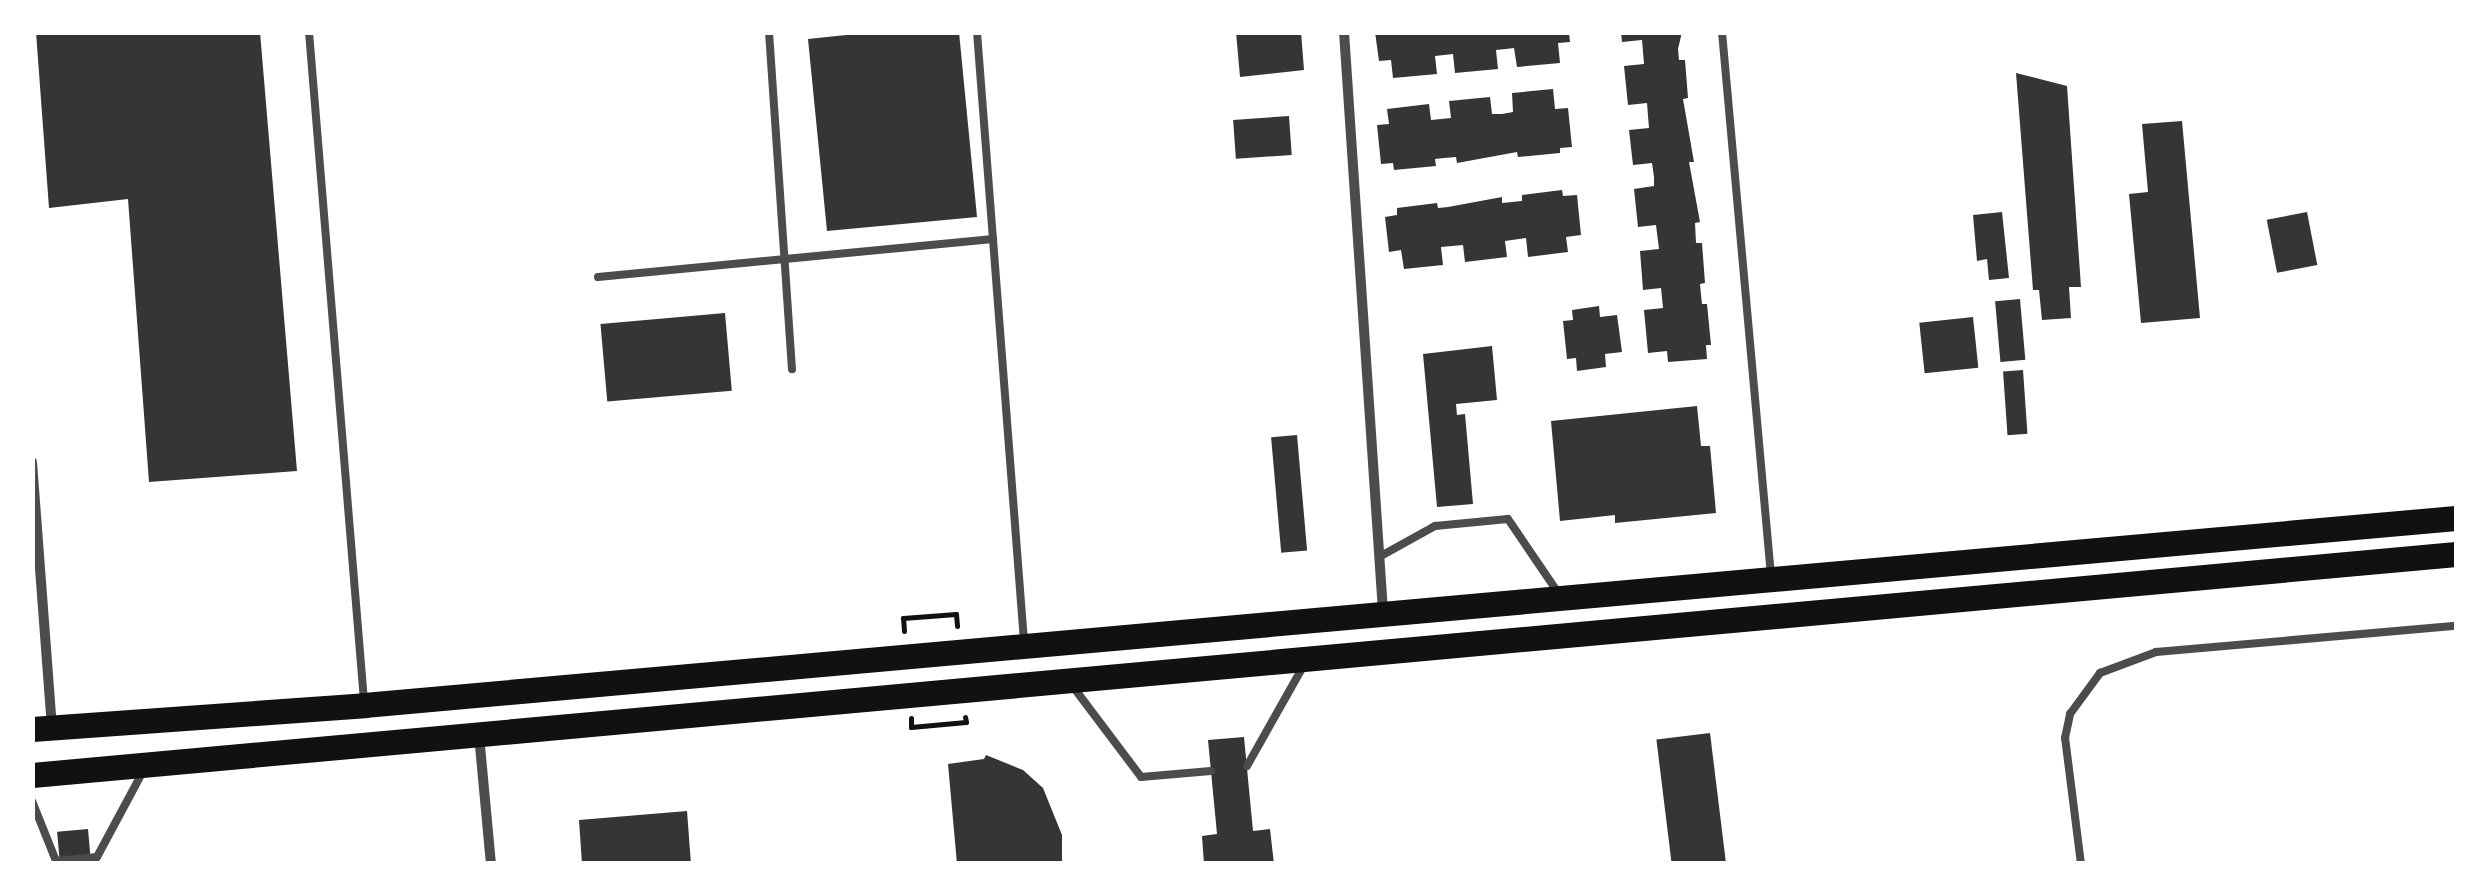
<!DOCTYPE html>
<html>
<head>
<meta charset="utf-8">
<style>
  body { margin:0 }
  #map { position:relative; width:2489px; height:896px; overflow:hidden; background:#fff; font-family:Ubuntu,sans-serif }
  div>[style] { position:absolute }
  .building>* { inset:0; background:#353535; transform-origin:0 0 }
  .path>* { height:5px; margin:-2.5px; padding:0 2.5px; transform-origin:2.5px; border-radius:2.5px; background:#111 }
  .service>* { height:8px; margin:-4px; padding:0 4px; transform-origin:4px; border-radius:4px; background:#4c4c4c }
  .minor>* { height:10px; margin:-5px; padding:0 5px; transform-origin:5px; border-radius:5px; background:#4c4c4c }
  .trunk>* { height:25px; margin:-12.5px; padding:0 12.5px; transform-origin:12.5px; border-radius:12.5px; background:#111 }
  span { translate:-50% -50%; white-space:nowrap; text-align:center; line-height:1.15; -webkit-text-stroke:9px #fff; paint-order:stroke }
  .frame { position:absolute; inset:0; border:35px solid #fff; pointer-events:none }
</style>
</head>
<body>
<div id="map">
  <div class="building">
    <i style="clip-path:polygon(36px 32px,260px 32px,297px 471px,149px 482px,128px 199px,49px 208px)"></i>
    <i style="clip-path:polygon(875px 32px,959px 32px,977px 217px,827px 231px,808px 39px)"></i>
    <i style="clip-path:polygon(1236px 32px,1301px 32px,1304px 70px,1240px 77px)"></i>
    <i style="clip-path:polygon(1375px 32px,1569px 32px,1570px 42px,1558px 43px,1560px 63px,1517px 67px,1514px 48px,1506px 49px,1496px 50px,1498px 69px,1455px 73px,1453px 54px,1435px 56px,1437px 74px,1393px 78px,1391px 60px,1379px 61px)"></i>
    <i style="clip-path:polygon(1621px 32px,1682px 32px,1678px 49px,1679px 60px,1685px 60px,1688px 98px,1683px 99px,1694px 162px,1689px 162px,1700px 222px,1695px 223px,1696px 243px,1702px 243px,1705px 283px,1700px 284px,1701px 295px,1702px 304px,1707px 304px,1711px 345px,1706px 345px,1707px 359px,1668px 362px,1667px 351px,1648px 353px,1644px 310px,1663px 308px,1661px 288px,1643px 290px,1640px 251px,1659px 249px,1656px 225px,1638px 227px,1634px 189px,1654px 186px,1654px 177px,1652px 163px,1633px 165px,1629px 130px,1649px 128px,1648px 116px,1647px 103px,1628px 105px,1624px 66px,1644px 64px,1642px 40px,1622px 42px)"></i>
    <i style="clip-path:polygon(2016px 73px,2067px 86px,2081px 287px,2069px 287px,2071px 318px,2042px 320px,2039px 290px,2033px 290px)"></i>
    <i style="clip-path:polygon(1553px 89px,1555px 109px,1568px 108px,1572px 147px,1560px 148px,1560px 153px,1518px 157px,1517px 152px,1457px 163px,1456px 157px,1444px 158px,1435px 159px,1436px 166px,1394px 170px,1393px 163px,1381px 164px,1377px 125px,1389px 124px,1387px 109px,1429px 104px,1431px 120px,1451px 118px,1449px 101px,1490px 97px,1492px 114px,1502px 114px,1513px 112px,1512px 93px)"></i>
    <i style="left:1289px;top:116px;width:39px;height:56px;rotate:86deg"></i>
    <i style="clip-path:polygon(2182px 121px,2200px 318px,2141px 323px,2129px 194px,2148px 192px,2142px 124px)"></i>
    <i style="clip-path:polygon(1562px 190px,1563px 196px,1577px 195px,1581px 235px,1566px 237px,1568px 252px,1528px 257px,1526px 238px,1505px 241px,1507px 257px,1465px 262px,1463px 245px,1441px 247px,1443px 265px,1404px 269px,1401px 250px,1389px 252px,1385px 217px,1397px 215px,1397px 208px,1437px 203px,1438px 208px,1448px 207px,1502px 197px,1502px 203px,1522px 201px,1522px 195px)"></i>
    <i style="clip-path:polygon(2002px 212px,2009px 278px,1989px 280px,1987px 259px,1977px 261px,1973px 215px)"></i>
    <i style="left:2307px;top:212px;width:54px;height:41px;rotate:79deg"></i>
    <i style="left:2020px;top:299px;width:61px;height:25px;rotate:85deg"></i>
    <i style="clip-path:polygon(1599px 306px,1600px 317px,1617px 315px,1622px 352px,1605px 354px,1606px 367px,1577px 371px,1576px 358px,1567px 359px,1563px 321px,1573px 320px,1572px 310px)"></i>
    <i style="left:725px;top:313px;width:78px;height:125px;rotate:85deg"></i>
    <i style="left:1973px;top:317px;width:51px;height:54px;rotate:84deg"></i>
    <i style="clip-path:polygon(1492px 346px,1497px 400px,1456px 404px,1457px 415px,1465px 414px,1473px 504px,1437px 507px,1423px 354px)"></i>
    <i style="left:2023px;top:370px;width:64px;height:20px;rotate:86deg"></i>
    <i style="clip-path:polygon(1697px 406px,1701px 446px,1710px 446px,1716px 513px,1615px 523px,1615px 515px,1560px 521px,1551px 421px)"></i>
    <i style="left:1297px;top:435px;width:116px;height:26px;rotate:85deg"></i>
    <i style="left:1710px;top:733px;width:132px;height:54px;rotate:83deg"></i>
    <i style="clip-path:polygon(1244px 737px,1253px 831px,1270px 829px,1274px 864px,1204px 864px,1202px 836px,1217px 834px,1208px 740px)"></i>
    <i style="clip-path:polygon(986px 755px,1023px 770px,1043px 788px,1062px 835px,1062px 864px,957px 864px,948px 764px,984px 759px)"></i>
    <i style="clip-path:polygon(687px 811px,691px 864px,582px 864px,579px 820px)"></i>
    <i style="left:88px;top:829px;width:35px;height:31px;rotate:85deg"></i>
  </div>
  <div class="path">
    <i style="left:904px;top:631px;width:13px;rotate:-94deg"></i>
    <i style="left:903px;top:618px;width:53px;rotate:-4.3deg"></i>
    <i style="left:956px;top:614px;width:12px;rotate:85deg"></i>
    <i style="left:911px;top:718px;width:9px;rotate:90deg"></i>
    <i style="left:911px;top:727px;width:55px;rotate:-5.2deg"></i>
    <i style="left:966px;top:722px;width:5px;rotate:-101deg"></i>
  </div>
  <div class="service">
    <i style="left:309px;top:32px;width:671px;rotate:85.3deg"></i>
    <i style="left:769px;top:32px;width:338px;rotate:86.1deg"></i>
    <i style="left:977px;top:32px;width:611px;rotate:85.59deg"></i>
    <i style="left:1722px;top:32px;width:546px;rotate:84.85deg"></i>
    <i style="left:598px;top:277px;width:397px;rotate:-5.5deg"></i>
    <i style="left:1379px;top:557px;width:64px;rotate:-29deg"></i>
    <i style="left:1435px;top:526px;width:73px;rotate:-5.5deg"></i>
    <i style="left:1508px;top:519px;width:91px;rotate:55.8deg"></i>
    <i style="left:1074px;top:688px;width:111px;rotate:53deg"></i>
    <i style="left:1141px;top:777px;width:70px;rotate:-4.9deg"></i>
    <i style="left:1247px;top:766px;width:116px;rotate:-60.6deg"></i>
    <i style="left:32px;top:801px;width:65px;rotate:68.2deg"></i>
    <i style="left:56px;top:861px;width:41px;rotate:-5.6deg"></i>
    <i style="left:97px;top:857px;width:95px;rotate:-61.8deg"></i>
    <i style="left:2081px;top:864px;width:127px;rotate:-97.2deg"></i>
    <i style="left:2065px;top:738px;width:25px;rotate:-78deg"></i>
    <i style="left:2070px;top:714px;width:51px;rotate:-53.8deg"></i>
    <i style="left:2100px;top:673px;width:60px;rotate:-20.6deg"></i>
    <i style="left:2156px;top:652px;width:301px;rotate:-5deg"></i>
  </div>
  <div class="minor">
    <i style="left:1344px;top:32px;width:580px;rotate:86.15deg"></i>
    <i style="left:32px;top:462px;width:265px;rotate:85.7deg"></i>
    <i style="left:479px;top:735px;width:130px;rotate:84.7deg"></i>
  </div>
  <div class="trunk">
    <i style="left:32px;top:729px;width:333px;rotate:-4.1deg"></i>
    <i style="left:364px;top:705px;width:2100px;rotate:-5.11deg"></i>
    <i style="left:32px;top:775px;width:2434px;rotate:-5.21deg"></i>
  </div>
  <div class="frame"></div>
</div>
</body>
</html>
